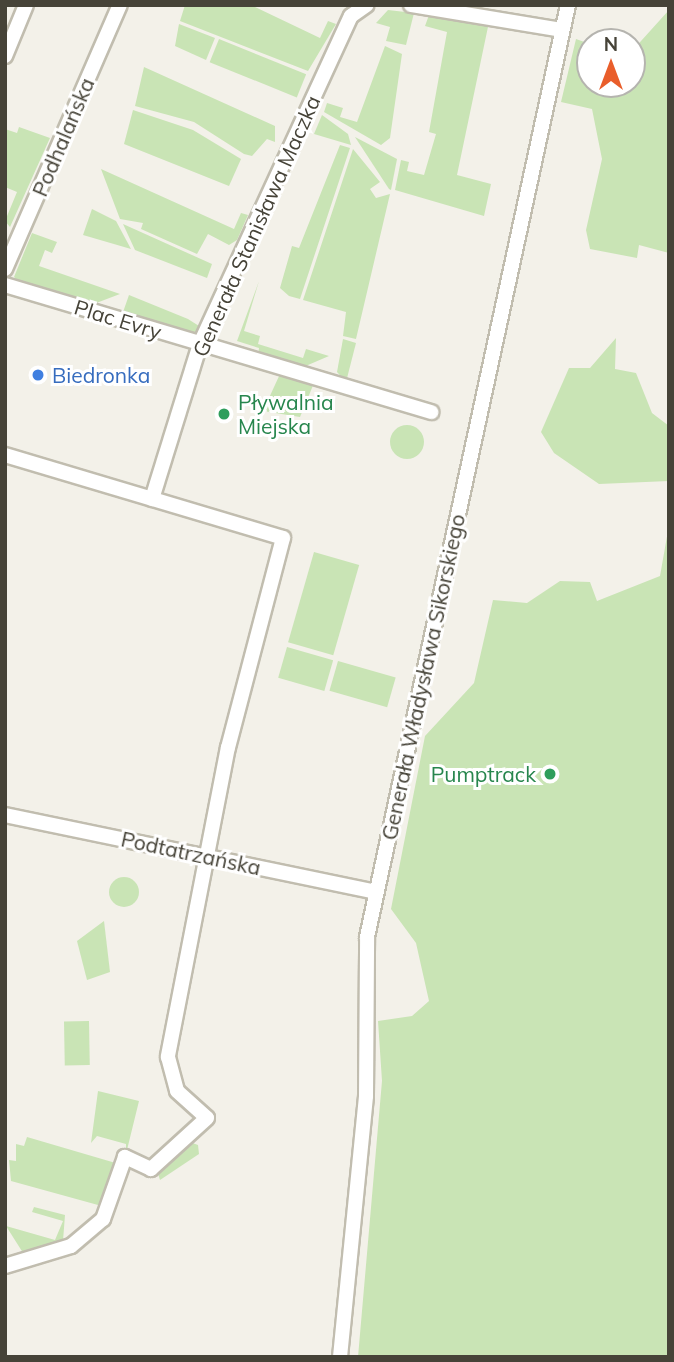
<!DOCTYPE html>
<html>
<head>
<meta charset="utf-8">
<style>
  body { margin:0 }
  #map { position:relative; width:674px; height:1362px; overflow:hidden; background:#f3f1e9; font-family:Mulish,sans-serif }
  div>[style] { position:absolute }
  .green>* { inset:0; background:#c9e4b5; transform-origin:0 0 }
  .round { border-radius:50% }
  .roads { filter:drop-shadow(2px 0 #c1bdaf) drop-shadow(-2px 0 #c1bdaf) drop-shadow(0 2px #c1bdaf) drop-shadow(0 -2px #c1bdaf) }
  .minor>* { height:14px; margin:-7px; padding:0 7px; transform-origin:7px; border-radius:7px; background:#fff }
  .dots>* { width:19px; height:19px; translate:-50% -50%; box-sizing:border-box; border:4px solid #fff; border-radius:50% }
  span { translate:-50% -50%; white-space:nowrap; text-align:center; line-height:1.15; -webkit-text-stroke:6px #fff; paint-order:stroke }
  .street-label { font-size:21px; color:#464338 }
  .shop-label { font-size:21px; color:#366cbe }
  .left { translate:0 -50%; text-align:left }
  .leisure-label { font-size:21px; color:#27864d }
  .right { translate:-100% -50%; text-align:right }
  .frame { position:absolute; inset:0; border:7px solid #464338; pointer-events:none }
  .north { position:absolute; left:576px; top:28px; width:70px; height:70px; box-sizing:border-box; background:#fff; border:2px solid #b5b4af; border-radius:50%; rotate:0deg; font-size:19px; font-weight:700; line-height:28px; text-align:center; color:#464338 }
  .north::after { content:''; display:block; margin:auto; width:24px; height:32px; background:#e95e2b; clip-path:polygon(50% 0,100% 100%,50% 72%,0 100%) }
</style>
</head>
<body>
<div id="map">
  <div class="green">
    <i style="clip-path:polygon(185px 5px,251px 5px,320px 38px,328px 21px,336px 24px,308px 71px,180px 21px)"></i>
    <i style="clip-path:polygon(388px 10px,414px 13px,406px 45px,386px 41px,390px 27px,376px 23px)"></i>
    <i style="clip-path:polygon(669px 10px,669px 253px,639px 245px,637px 258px,590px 249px,586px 230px,602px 159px,592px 109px,561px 102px,576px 39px,590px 44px,590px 84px,632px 84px,632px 51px)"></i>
    <i style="clip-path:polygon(429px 15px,489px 22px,457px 175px,491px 184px,484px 216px,395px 190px,401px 160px,409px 162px,407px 171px,424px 175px,436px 134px,429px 132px,447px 32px,425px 26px)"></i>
    <i style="clip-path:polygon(179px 24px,215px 38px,206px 60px,175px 46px)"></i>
    <i style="left:219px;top:39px;width:94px;height:25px;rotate:22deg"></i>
    <i style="clip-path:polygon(385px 46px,402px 54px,390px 138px,381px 145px,324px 112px,327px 103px,343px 108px,340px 117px,357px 122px)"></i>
    <i style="clip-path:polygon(144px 67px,275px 126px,275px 142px,267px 139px,252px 156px,244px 154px,194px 122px,135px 106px)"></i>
    <i style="clip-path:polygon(133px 110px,193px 130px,241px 159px,229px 186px,124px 144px)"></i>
    <i style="clip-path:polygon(322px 115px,348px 134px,351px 145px,314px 134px)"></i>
    <i style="clip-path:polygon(19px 127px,50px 138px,10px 227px,5px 221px,17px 192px,5px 187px,5px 129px,17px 133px)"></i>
    <i style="clip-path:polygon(355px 137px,397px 159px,391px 190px,389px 189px)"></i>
    <i style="clip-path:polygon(340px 145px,350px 148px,300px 299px,289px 296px,280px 288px,292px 246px,299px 248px)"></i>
    <i style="clip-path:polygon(353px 149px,380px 182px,370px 189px,376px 198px,390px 194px,356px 339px,343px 336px,346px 312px,303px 300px)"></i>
    <i style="clip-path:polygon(101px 169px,234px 229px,241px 213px,248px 215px,237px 240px,229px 245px,208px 234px,197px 254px,141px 229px,143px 223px,120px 219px)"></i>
    <i style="clip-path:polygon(92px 209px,116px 221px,131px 249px,83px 235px)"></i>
    <i style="clip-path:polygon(123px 224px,212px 264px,207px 278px,135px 250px)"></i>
    <i style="clip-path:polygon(32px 233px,57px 242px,52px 253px,45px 250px,39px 266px,120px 294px,91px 305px,18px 281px,14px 277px)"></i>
    <i style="clip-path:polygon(259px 281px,244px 331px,260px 336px,258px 344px,303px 358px,306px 349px,329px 356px,301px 368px,258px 356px,259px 348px,237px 341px)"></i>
    <i style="clip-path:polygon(129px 295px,188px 319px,199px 326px,196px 333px,122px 315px)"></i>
    <i style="clip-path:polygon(616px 338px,615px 369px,636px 373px,652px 413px,669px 426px,669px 481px,599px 484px,554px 453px,541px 432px,569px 368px,590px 368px)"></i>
    <i style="clip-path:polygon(343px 339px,356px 343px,346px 382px,337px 372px)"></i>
    <i style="clip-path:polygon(280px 374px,314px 383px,300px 417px,263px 411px)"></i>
    <i class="round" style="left:390px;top:425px;width:34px;height:34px"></i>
    <i style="clip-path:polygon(669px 525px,669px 1357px,358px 1357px,382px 1081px,378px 1021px,412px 1016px,429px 1001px,416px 943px,391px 909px,425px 736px,474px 683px,493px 600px,527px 603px,560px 581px,590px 582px,597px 601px,660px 576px)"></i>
    <i style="left:314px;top:552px;width:47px;height:94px;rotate:16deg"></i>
    <i style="left:287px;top:647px;width:48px;height:32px;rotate:16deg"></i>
    <i style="left:338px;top:661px;width:60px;height:31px;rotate:16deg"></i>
    <i class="round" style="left:109px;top:877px;width:30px;height:30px"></i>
    <i style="clip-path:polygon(104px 921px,110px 972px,87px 980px,77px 941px)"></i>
    <i style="left:89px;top:1021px;width:44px;height:25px;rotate:89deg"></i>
    <i style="clip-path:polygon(98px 1091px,139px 1101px,126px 1154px,126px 1144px,97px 1136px,91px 1143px)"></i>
    <i style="clip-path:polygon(27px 1137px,119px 1164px,107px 1201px,98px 1205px,11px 1181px,9px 1160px,16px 1161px,16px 1144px,24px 1146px)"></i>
    <i style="clip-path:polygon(187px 1141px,198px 1145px,199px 1154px,160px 1180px,157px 1170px)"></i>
    <i style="clip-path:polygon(34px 1207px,65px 1215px,63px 1241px,25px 1256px,6px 1226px,55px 1240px,63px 1221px,32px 1212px)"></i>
  </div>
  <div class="roads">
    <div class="minor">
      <i style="left:411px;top:5px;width:153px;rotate:9.4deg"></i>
      <i style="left:5px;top:56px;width:55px;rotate:-67.6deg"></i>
      <i style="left:5px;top:269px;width:288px;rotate:-66.5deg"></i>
      <i style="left:5px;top:285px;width:445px;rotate:16.6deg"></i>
      <i style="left:5px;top:455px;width:290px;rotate:16.6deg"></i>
      <i style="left:283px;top:538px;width:216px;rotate:104.7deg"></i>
      <i style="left:228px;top:747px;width:316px;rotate:101deg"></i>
      <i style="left:168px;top:1057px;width:35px;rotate:75deg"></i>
      <i style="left:177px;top:1091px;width:40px;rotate:42deg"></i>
      <i style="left:207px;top:1118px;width:76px;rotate:137.7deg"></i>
      <i style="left:151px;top:1169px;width:29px;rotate:-155deg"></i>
      <i style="left:125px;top:1157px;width:66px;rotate:109.5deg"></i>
      <i style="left:103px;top:1219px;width:42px;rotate:139.8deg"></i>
      <i style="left:71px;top:1246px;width:69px;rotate:163.1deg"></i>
      <i style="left:152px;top:499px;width:162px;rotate:-72.8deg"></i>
      <i style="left:200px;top:344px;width:361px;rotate:-65.3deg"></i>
      <i style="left:351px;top:16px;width:19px;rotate:-35deg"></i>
      <i style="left:5px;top:815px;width:379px;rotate:11.7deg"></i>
      <i style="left:340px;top:1357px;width:262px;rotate:-84.3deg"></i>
      <i style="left:366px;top:1096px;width:159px;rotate:-89.6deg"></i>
      <i style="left:367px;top:937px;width:953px;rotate:-77.83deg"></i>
    </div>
  </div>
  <div class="dots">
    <i style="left:38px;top:375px;background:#3f7fe0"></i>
    <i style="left:224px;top:414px;background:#2e9e5b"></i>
    <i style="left:550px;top:774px;background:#2e9e5b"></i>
  </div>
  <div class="street-label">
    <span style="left:63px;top:137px;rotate:-67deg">Podhalańska</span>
    <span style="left:256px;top:226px;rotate:-66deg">Generała Stanisława Maczka</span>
    <span style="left:118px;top:319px;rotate:17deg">Plac Evry</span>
    <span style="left:423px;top:677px;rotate:-78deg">Generała Władysława Sikorskiego</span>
    <span style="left:191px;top:853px;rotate:12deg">Podtatrzańska</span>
  </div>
  <div class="shop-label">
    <span class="left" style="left:52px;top:375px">Biedronka</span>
  </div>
  <div class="leisure-label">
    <span class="left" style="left:238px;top:414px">Pływalnia<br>Miejska</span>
    <span class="right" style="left:536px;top:774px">Pumptrack</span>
  </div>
  <div class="frame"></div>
  <div class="north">N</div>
</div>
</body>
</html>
